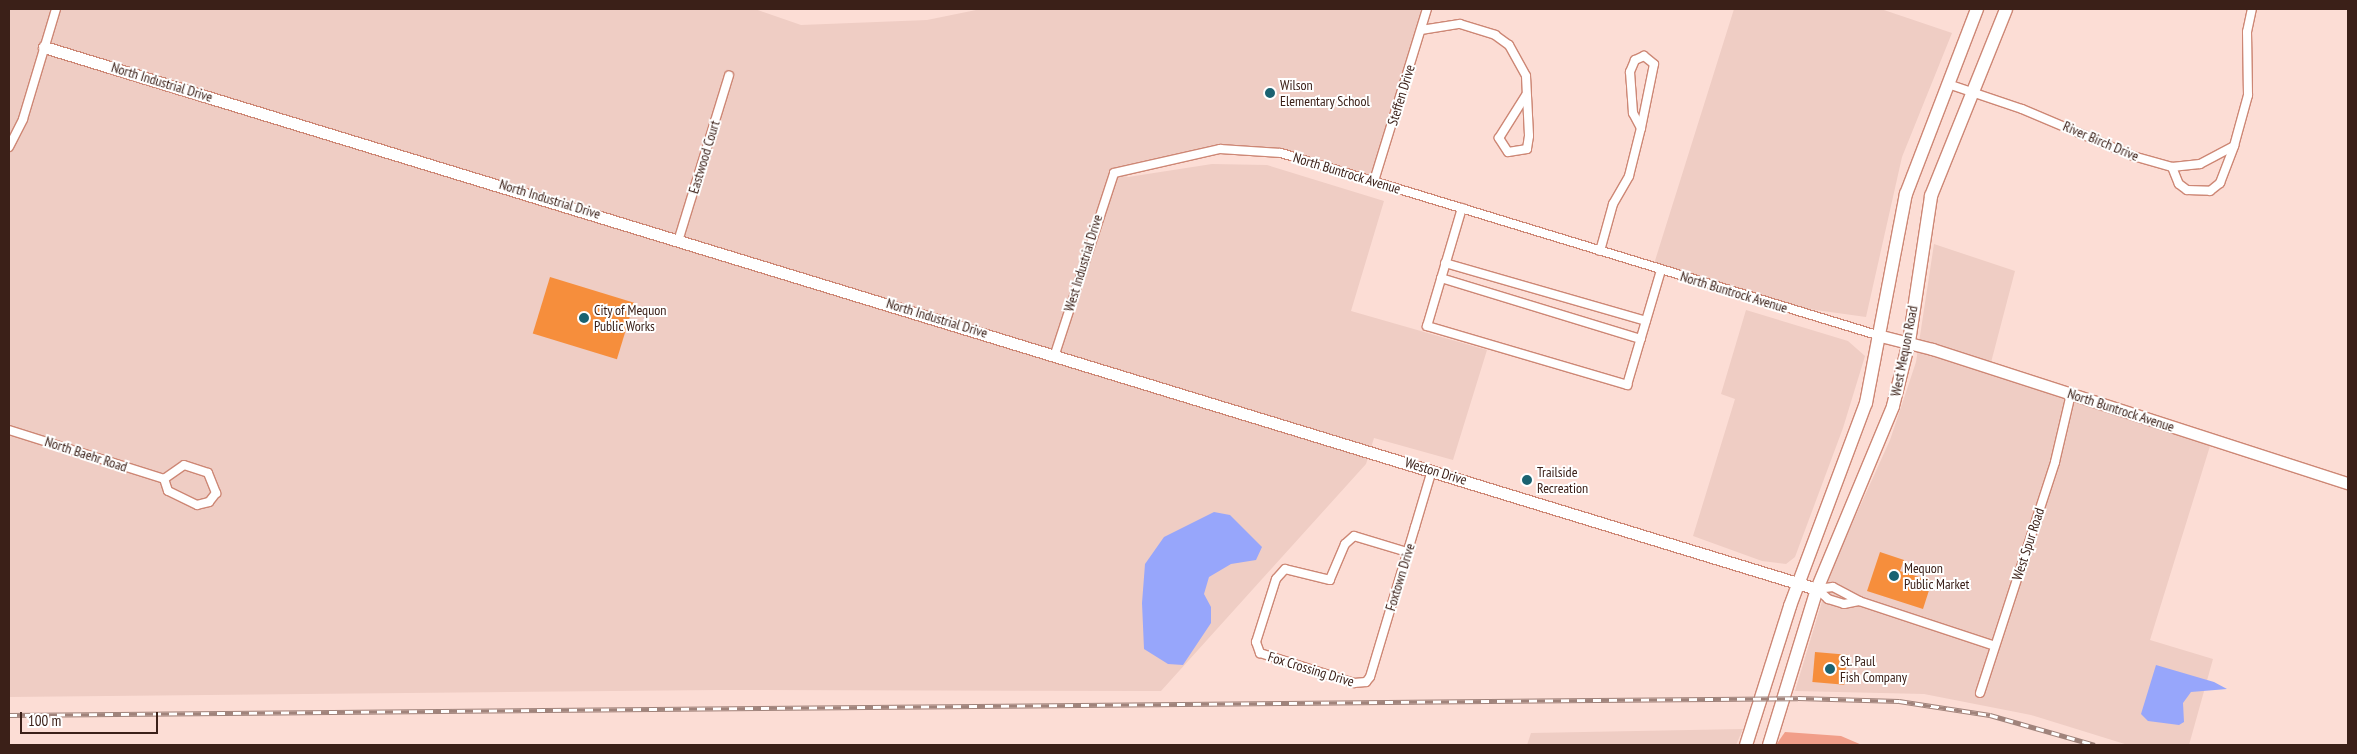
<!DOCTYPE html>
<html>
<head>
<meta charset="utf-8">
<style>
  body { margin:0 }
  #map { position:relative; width:2357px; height:754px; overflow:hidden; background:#fcddd5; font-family:"PT Sans Narrow",sans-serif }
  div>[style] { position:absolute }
  .built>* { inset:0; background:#efcdc4 }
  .green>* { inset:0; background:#f19e89 }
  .water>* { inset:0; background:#97a6fb }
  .building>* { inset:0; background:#f68e3c; transform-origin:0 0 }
  .roads { filter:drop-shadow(1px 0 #cd8775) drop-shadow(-1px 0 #cd8775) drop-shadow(0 1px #cd8775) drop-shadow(0 -1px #cd8775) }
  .street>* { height:8px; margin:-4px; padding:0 4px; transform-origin:4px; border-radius:4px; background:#fff }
  .secondary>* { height:11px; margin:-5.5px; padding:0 5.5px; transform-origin:5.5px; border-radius:5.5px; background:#fff }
  .primary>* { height:12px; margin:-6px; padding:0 6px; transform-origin:6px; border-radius:6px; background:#fff }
  .rail>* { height:4.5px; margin-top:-2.25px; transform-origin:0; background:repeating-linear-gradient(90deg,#fff 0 8px,#a0837b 0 16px); box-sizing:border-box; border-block:1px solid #a0837b }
  .dots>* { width:14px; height:14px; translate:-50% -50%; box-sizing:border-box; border:2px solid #fff; border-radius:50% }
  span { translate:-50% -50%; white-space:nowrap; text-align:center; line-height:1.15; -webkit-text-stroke:4px #fff; paint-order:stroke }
  .street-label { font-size:14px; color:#3b2018 }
  .poi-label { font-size:14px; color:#3b2018 }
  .left { translate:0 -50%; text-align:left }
  .frame { position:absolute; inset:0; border:10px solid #3b2018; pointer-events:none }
  .scale { position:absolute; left:20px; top:712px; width:138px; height:22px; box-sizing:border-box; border:2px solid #3b2018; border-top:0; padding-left:6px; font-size:15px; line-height:18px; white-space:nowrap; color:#3b2018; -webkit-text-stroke:4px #fff; paint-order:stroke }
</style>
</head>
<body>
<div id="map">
  <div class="built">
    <i style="clip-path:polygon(9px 9px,755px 9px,801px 25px,927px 20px,981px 9px,1427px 9px,1374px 181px,1281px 153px,1220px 149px,1115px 173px,1128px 177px,1212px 164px,1267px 165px,1384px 201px,1351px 311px,1487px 350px,1453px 460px,1374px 438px,1366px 464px,1161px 691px,718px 690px,9px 697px)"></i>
    <i style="clip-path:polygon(1734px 9px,1881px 9px,1952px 33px,1902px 157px,1866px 317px,1772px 304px,1653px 267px)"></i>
    <i style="clip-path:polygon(1934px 244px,2015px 271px,1988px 374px,2210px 446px,2150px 640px,2213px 659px,2189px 745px,2128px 745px,2031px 715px,1924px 694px,1795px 691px,1832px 568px,1890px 440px,1916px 362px)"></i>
    <i style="clip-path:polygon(1746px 310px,1848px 341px,1865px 356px,1843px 428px,1795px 557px,1786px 564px,1762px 561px,1693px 536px,1735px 399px,1721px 394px)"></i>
    <i style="clip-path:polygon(1743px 729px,1736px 745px,1527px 745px,1531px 733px)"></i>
  </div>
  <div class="green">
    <i style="clip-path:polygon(1785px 732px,1841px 736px,1862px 745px,1776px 745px)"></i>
  </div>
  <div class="water">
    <i style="clip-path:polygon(1214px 512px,1230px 515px,1262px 547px,1256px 560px,1231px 564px,1209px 577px,1204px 594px,1211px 607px,1211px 623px,1183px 665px,1168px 664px,1144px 649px,1142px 603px,1145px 564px,1164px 537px)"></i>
    <i style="clip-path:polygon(2156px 665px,2214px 682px,2227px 689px,2191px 692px,2183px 703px,2184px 722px,2179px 725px,2148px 721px,2141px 714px)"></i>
  </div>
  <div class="building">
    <i style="left:550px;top:277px;width:88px;height:59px;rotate:17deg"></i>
    <i style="clip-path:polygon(1880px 552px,1904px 560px,1900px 571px,1932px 581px,1923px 609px,1867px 591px)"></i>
    <i style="left:1815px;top:652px;width:32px;height:30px;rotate:5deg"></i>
  </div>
  <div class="roads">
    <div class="street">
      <i style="left:1421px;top:30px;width:39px;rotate:-9deg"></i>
      <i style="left:1460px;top:24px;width:37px;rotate:17deg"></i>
      <i style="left:1495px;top:35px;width:17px;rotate:36deg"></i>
      <i style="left:1509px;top:45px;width:35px;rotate:61deg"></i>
      <i style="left:1526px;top:76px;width:60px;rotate:87.1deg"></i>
      <i style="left:1529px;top:136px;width:13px;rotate:99deg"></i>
      <i style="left:1527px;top:149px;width:19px;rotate:171deg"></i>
      <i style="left:1508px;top:152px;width:17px;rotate:-123deg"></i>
      <i style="left:1499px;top:138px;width:51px;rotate:-57.9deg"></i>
      <i style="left:1948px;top:84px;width:78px;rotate:18.7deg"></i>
      <i style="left:2022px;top:109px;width:121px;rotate:22.9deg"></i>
      <i style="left:2133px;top:156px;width:41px;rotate:15.8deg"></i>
      <i style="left:2172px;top:167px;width:28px;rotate:-6deg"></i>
      <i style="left:2200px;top:164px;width:38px;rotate:-28deg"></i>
      <i style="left:2234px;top:146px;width:53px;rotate:-74.6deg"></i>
      <i style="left:2248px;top:95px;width:63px;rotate:-90.9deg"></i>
      <i style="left:2247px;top:32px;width:24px;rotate:-78deg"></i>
      <i style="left:9px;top:147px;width:31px;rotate:-63deg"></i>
      <i style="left:23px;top:119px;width:115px;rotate:-73.3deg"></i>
      <i style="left:2172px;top:167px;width:18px;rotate:68deg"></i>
      <i style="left:2179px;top:184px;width:10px;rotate:37deg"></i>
      <i style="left:2187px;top:190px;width:23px;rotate:2deg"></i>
      <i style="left:2210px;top:191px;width:13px;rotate:-39deg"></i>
      <i style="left:2220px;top:183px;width:40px;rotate:-69deg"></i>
      <i style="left:1374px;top:181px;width:180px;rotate:-72.9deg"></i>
      <i style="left:1462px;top:208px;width:123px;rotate:106.5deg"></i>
      <i style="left:1427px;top:326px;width:209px;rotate:16.4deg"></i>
      <i style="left:1627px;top:385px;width:120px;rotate:-73.5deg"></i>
      <i style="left:679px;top:238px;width:170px;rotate:-72.9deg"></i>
      <i style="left:1600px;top:251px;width:49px;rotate:-74.5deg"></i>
      <i style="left:1613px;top:204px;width:32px;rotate:-60deg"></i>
      <i style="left:1629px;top:176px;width:49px;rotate:-76deg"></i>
      <i style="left:1641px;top:128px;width:65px;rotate:-78.5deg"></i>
      <i style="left:1654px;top:64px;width:13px;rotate:-141deg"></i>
      <i style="left:1644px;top:56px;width:10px;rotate:156deg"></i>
      <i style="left:1635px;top:60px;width:13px;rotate:113deg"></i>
      <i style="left:1630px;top:72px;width:41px;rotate:85.8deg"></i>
      <i style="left:1633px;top:113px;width:17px;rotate:62deg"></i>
      <i style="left:1445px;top:263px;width:209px;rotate:16.1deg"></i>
      <i style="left:1441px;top:278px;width:209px;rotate:17deg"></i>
      <i style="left:1055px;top:354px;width:190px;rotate:-71.9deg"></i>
      <i style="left:1114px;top:173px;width:109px;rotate:-12.8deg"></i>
      <i style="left:1220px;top:149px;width:61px;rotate:3.8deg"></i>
      <i style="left:1281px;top:153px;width:623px;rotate:16.98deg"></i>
      <i style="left:9px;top:430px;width:163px;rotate:17.5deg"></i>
      <i style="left:184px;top:465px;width:25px;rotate:18deg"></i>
      <i style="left:208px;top:473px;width:22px;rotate:68deg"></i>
      <i style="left:216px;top:493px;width:11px;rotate:128deg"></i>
      <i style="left:209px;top:502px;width:12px;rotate:166deg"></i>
      <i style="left:197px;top:505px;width:32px;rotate:-154deg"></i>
      <i style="left:168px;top:491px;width:13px;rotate:-108deg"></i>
      <i style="left:164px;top:479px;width:24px;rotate:-35deg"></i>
      <i style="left:1407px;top:552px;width:55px;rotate:-163.2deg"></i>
      <i style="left:1354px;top:536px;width:12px;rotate:138deg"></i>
      <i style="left:1345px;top:544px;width:39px;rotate:113deg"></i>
      <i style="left:1330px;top:580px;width:46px;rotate:-166.3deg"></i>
      <i style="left:1285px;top:569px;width:13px;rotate:132deg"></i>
      <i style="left:1276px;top:579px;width:66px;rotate:107.6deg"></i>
      <i style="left:1256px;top:642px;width:12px;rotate:70deg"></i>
      <i style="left:1260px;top:653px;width:99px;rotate:17.7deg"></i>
      <i style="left:1354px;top:683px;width:12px;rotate:-5deg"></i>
      <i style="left:1366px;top:682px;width:6px;rotate:-51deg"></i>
      <i style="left:1370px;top:677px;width:157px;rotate:-73.3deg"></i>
      <i style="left:1415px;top:527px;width:59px;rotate:-73.4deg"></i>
      <i style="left:1817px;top:589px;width:16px;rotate:-7deg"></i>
      <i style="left:1833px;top:587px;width:30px;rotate:28deg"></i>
      <i style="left:1859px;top:601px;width:143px;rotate:18.3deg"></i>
      <i style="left:1817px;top:589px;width:15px;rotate:42deg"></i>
      <i style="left:1828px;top:599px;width:17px;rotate:17deg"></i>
      <i style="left:1844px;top:604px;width:15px;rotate:-11deg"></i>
      <i style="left:1980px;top:693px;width:243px;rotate:-72deg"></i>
      <i style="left:2055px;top:462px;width:70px;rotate:-76.8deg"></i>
    </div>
    <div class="secondary">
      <i style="left:44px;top:47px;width:1854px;rotate:17deg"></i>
      <i style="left:1877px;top:335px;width:57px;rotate:14.3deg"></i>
      <i style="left:1932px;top:349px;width:437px;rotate:17.9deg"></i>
    </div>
    <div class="primary">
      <i style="left:1746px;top:745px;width:146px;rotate:-72.4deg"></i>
      <i style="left:1790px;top:606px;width:217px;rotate:-69.5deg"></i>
      <i style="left:1866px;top:403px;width:213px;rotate:-79.2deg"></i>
      <i style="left:1906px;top:194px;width:198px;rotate:-69deg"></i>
      <i style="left:1769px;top:745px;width:163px;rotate:-72.9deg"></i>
      <i style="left:1817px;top:589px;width:198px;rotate:-67.4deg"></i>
      <i style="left:1893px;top:406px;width:66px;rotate:-76deg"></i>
      <i style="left:1909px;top:342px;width:148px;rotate:-81.4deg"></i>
      <i style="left:1931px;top:196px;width:201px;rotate:-68.1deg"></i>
    </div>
  </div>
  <div class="rail">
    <i style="left:9px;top:715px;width:1789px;rotate:-0.54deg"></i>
    <i style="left:1798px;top:698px;width:101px;rotate:1.7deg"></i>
    <i style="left:1899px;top:701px;width:92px;rotate:8.7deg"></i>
    <i style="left:1990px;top:715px;width:109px;rotate:15.9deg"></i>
  </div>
  <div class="dots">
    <i style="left:1270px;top:93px;background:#1a6271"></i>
    <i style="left:584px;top:318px;background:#1a6271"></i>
    <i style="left:1527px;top:480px;background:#1a6271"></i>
    <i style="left:1894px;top:576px;background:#1a6271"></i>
    <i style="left:1830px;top:669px;background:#1a6271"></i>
  </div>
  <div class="street-label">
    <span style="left:162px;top:82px;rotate:17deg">North Industrial Drive</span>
    <span style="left:1401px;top:95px;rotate:-73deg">Steffen Drive</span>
    <span style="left:2101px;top:141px;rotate:23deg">River Birch Drive</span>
    <span style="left:704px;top:157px;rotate:-73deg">Eastwood Court</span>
    <span style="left:1347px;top:173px;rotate:17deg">North Buntrock Avenue</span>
    <span style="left:550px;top:199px;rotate:17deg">North Industrial Drive</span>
    <span style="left:1083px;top:263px;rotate:-73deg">West Industrial Drive</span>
    <span style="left:1734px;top:292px;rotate:17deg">North Buntrock Avenue</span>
    <span style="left:937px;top:318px;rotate:17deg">North Industrial Drive</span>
    <span style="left:1904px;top:351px;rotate:-79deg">West Mequon Road</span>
    <span style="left:2121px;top:410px;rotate:18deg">North Buntrock Avenue</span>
    <span style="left:86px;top:454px;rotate:18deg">North Baehr Road</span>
    <span style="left:1436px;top:471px;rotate:17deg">Weston Drive</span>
    <span style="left:2028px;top:544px;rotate:-72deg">West Spur Road</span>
    <span style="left:1400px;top:577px;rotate:-73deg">Foxtown Drive</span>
    <span style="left:1311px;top:669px;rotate:17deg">Fox Crossing Drive</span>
  </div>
  <div class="poi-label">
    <span class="left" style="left:1280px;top:93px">Wilson<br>Elementary School</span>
    <span class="left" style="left:594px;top:318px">City of Mequon<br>Public Works</span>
    <span class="left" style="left:1537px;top:480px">Trailside<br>Recreation</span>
    <span class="left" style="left:1904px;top:576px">Mequon<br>Public Market</span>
    <span class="left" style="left:1840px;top:669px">St. Paul<br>Fish Company</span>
  </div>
  <div class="frame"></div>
  <div class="scale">100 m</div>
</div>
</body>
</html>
